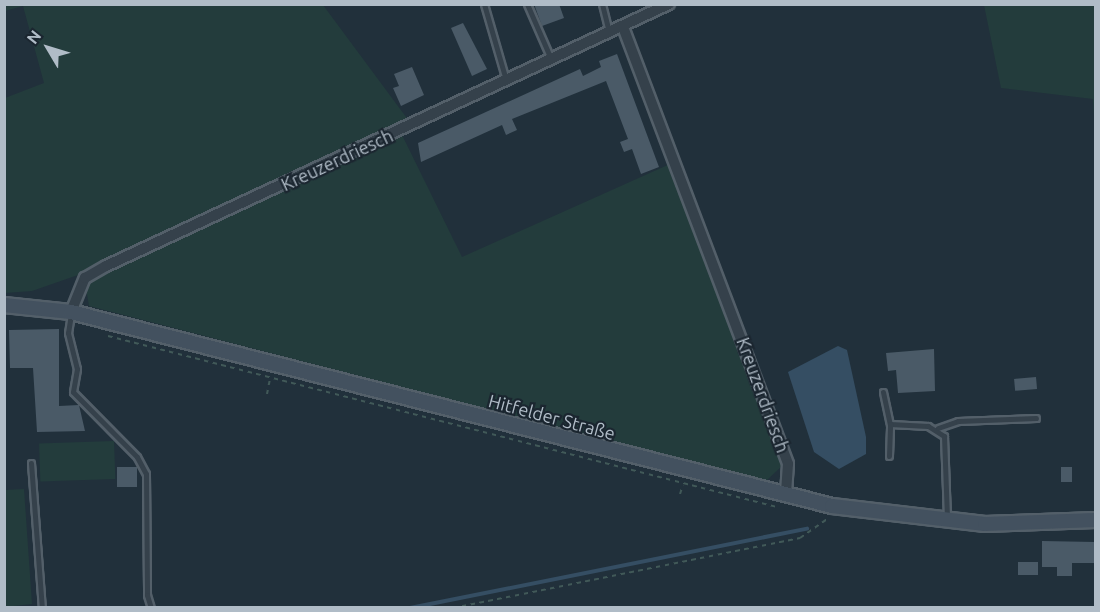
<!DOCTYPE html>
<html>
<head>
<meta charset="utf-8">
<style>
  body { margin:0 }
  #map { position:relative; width:1100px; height:612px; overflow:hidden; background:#21303b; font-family:Ubuntu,sans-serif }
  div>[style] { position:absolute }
  .green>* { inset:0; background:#233c3c; transform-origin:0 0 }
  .water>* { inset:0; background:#354e63 }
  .stream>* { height:4px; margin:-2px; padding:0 2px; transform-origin:2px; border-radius:2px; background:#354e63 }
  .building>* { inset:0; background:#4a5a67; transform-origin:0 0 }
  .path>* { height:2px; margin-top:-1px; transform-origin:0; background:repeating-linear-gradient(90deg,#415958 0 4.5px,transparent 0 9px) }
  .roads { filter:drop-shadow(2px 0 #535f69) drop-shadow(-2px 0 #535f69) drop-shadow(0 2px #535f69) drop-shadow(0 -2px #535f69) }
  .service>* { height:5px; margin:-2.5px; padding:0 2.5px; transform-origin:2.5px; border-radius:2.5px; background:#35414b }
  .minor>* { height:10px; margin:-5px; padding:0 5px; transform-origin:5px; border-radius:5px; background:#35414b }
  .secondary>* { height:14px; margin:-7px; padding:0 7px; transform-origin:7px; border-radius:7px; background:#43515f }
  span { translate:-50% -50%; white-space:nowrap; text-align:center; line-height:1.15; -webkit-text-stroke:4.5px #1b2630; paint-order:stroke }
  .street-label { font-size:18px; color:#b0bcc7 }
  .frame { position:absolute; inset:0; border:6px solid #b0bcc7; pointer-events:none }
  .north { position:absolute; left:18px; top:18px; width:60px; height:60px; -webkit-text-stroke:4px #1b2630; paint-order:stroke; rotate:308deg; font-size:16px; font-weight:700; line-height:24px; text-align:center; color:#b0bcc7 }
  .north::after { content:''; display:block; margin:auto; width:21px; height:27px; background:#b0bcc7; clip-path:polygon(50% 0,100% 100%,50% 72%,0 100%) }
</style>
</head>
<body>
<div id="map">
  <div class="green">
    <i style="clip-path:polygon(5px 4px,323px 5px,409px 121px,78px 275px,32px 291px,5px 293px,5px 98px,44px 83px,23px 6px,5px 11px)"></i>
    <i style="clip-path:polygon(984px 5px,1095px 5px,1095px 133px,1093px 99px,1001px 88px)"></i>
    <i style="clip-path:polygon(402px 135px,462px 257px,670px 164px,783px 465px,766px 481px,89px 306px,86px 288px,95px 279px)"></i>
    <i style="left:114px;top:441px;width:38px;height:75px;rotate:88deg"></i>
    <i style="clip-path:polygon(24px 489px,32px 604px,5px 607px,5px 490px)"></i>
  </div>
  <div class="water">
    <i style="clip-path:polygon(838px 346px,847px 350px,866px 437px,866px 454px,839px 469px,814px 452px,788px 372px)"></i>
  </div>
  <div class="stream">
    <i style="left:410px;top:608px;width:405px;rotate:-11.3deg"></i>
  </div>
  <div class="building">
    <i style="clip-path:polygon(534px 4px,559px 4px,564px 18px,542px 26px)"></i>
    <i style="clip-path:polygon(463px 23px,487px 69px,472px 76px,451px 28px)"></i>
    <i style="clip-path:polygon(617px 54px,659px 167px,641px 174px,632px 149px,624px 152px,620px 142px,628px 139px,606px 81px,512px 119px,517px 130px,506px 135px,502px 125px,421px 162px,418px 143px,580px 69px,583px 76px,601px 67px,599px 61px)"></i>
    <i style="clip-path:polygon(412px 67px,424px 95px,401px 106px,393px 88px,399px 86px,394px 74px)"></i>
    <i style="clip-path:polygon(59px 329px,59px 406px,79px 405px,85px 431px,37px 432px,33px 368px,10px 368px,9px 330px)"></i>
    <i style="clip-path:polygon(934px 349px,935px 391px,898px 393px,896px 370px,888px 371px,886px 353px)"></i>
    <i style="left:1036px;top:377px;width:12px;height:22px;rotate:85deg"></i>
    <i style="left:117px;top:467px;width:20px;height:20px"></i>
    <i style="left:1072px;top:467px;width:15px;height:11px;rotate:90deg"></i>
    <i style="clip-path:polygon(1042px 541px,1095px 542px,1095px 563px,1072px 563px,1072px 576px,1057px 576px,1057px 567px,1042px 567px)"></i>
    <i style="left:1038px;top:562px;width:13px;height:20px;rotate:90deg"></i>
  </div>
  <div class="path">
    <i style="left:108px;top:336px;width:691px;rotate:14.34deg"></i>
    <i style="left:267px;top:394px;width:15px;rotate:-79deg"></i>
    <i style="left:680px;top:494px;width:9px;rotate:-72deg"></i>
    <i style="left:453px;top:608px;width:354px;rotate:-11.4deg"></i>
    <i style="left:800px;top:538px;width:33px;rotate:-35deg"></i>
  </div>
  <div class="roads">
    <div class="service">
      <i style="left:484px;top:4px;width:79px;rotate:73.9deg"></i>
      <i style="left:527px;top:4px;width:60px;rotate:66.4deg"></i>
      <i style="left:602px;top:4px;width:29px;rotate:76deg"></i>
      <i style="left:71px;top:314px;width:19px;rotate:99deg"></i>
      <i style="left:68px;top:333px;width:37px;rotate:76deg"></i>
      <i style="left:77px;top:369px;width:23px;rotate:100deg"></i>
      <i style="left:73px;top:392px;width:91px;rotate:45.4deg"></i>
      <i style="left:137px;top:457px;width:19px;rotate:62deg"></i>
      <i style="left:146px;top:474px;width:121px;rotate:89.5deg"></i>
      <i style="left:147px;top:595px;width:14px;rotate:73deg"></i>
      <i style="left:883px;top:392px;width:33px;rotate:78deg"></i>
      <i style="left:890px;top:424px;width:38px;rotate:3deg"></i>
      <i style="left:928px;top:426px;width:19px;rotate:32deg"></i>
      <i style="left:944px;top:436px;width:81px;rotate:87.9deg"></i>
      <i style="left:938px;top:428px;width:21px;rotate:-19deg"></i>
      <i style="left:958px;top:421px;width:78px;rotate:-2.2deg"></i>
      <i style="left:889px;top:456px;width:32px;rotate:-88deg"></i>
      <i style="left:31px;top:463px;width:145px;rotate:85.7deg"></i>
    </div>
    <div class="minor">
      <i style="left:623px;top:27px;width:467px;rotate:69.3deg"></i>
      <i style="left:788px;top:464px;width:32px;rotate:94deg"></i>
      <i style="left:71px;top:312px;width:37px;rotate:-68deg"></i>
      <i style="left:85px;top:278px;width:24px;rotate:-30deg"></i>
      <i style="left:106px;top:266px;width:621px;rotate:-24.96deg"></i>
    </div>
    <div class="secondary">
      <i style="left:4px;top:305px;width:67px;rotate:6deg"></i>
      <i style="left:71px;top:312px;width:785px;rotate:14.3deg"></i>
      <i style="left:832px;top:506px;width:154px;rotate:6.7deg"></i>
      <i style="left:985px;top:524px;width:111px;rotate:-2.1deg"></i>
    </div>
  </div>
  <div class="street-label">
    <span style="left:337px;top:160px;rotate:-25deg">Kreuzerdriesch</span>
    <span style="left:763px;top:395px;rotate:70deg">Kreuzerdriesch</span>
    <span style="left:552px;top:417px;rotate:15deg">Hitfelder Straße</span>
  </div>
  <div class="frame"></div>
  <div class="north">N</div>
</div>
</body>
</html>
